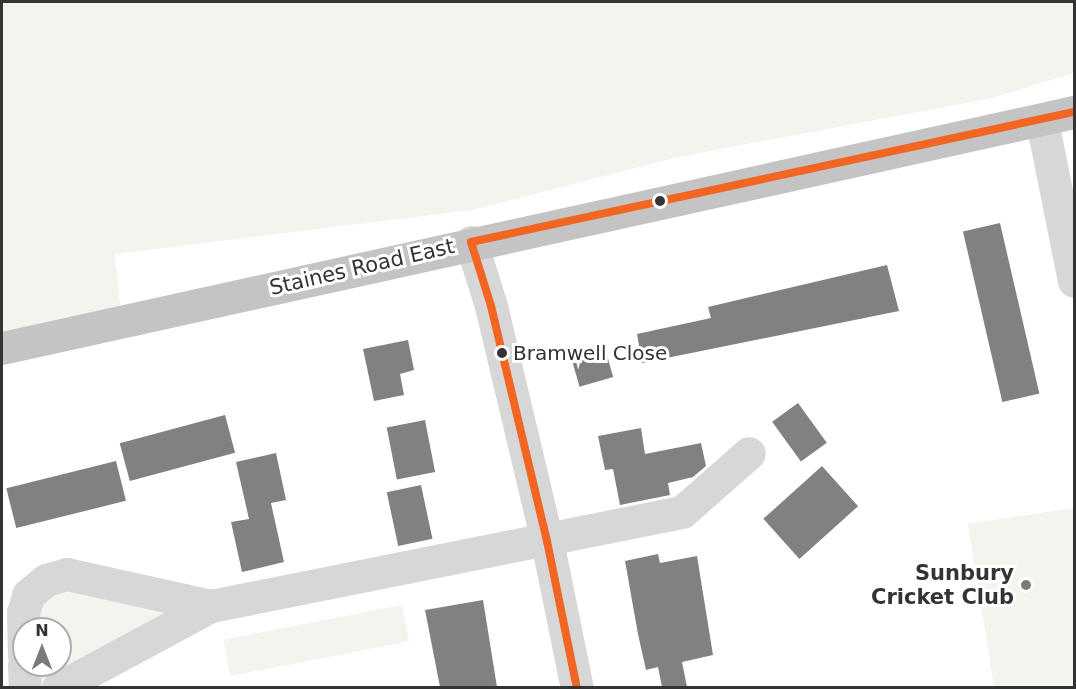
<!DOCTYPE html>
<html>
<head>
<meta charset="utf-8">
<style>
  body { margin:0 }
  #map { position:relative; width:1076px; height:689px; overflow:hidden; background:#fff; font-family:"DejaVu Sans",sans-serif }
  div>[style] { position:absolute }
  .green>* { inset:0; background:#f1f5ed; transform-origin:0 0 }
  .building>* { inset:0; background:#818181; transform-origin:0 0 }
  .minor>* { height:33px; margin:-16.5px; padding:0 16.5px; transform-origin:16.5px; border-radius:16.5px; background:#d7d7d7 }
  .highway>* { height:33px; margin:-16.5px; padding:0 16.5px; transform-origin:16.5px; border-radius:16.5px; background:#c4c4c4 }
  .bus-1>* { height:8px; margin:-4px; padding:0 4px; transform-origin:4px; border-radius:4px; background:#f26522 }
  .dots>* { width:16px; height:16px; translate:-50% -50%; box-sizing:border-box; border:3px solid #fff; border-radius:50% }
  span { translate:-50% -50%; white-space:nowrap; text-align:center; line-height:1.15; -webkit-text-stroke:6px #fff; paint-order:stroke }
  .bus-label { font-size:20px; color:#333 }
  .left { translate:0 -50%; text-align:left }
  .street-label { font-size:21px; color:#333 }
  .poi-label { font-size:21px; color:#333; font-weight:700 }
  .right { translate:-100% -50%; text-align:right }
  .frame { position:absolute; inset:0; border:3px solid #333; pointer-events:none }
  .north { position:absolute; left:12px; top:617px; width:60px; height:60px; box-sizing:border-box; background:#fff; border:2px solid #adadad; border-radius:50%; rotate:0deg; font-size:16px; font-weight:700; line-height:24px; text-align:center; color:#333 }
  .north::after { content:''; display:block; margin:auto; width:21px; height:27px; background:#7a7a7a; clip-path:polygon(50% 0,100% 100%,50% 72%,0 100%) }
</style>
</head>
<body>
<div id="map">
  <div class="green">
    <i style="clip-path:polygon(2px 2px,1074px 2px,1074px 73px,992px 98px,678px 157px,472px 210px,115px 254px,122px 323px,2px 348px)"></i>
    <i style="clip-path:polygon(1074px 508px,1074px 687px,994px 687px,968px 524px)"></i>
    <i style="clip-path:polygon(46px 580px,211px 606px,58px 688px,25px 687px,24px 665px,60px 665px,60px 629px,24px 629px)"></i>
    <i style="left:402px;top:605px;width:37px;height:182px;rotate:79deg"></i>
  </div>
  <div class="building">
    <i style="left:1000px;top:223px;width:175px;height:38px;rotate:77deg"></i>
    <i style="clip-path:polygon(887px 265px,899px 311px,642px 363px,637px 334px,711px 318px,708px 307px)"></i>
    <i style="clip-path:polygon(408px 340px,414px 370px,400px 374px,404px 395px,374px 401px,363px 349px)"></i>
    <i style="left:606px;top:352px;width:26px;height:35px;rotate:74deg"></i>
    <i style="left:798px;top:403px;width:49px;height:32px;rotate:54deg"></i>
    <i style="left:225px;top:415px;width:39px;height:109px;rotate:75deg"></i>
    <i style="left:425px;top:420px;width:53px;height:39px;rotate:79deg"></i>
    <i style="clip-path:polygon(641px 428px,645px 454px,701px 443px,706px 466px,693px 477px,668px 483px,670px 495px,620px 505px,613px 469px,605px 470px,598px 436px)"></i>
    <i style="clip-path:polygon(276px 453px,286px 500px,271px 503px,284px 562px,242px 572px,231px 522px,249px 519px,236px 462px)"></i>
    <i style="left:116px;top:461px;width:41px;height:113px;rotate:76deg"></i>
    <i style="left:822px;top:466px;width:54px;height:79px;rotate:48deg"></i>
    <i style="left:421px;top:485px;width:55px;height:35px;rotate:78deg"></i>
    <i style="clip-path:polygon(658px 554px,660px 563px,697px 556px,713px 655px,682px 662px,687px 687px,662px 687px,658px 667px,646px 670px,638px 634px,625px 561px)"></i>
    <i style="clip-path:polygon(483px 600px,497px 687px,440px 687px,425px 610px)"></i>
  </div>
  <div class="minor">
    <i style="left:1042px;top:121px;width:163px;rotate:78.7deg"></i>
    <i style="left:471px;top:242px;width:67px;rotate:72.6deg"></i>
    <i style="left:491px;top:306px;width:242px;rotate:76.6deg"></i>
    <i style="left:547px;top:541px;width:150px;rotate:78.5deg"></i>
    <i style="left:24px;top:655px;width:42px;rotate:-91.4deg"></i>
    <i style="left:23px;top:613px;width:19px;rotate:-74deg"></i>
    <i style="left:28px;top:595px;width:23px;rotate:-40deg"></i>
    <i style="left:46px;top:580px;width:22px;rotate:-16deg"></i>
    <i style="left:67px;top:574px;width:148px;rotate:12.5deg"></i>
    <i style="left:24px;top:665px;width:23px;rotate:88deg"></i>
    <i style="left:58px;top:688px;width:174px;rotate:-28.2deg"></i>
    <i style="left:211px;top:606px;width:480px;rotate:-11.3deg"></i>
    <i style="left:682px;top:512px;width:89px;rotate:-41.4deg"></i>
  </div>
  <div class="highway">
    <i style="left:2px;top:348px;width:1098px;rotate:-12.42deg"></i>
  </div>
  <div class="bus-1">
    <i style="left:471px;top:242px;width:617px;rotate:-12.17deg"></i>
    <i style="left:471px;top:242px;width:67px;rotate:72.6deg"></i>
    <i style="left:491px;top:306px;width:242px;rotate:76.6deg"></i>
    <i style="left:547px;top:541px;width:150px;rotate:78.5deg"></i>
  </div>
  <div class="dots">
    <i style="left:660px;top:201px;background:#333"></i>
    <i style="left:502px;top:353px;background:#333"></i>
    <i style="left:1026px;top:585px;background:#7a7a7a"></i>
  </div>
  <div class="bus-label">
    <span class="left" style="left:513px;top:353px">Bramwell Close</span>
  </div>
  <div class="street-label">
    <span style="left:362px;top:267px;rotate:-13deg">Staines Road East</span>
  </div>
  <div class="poi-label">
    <span class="right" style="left:1014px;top:585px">Sunbury<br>Cricket Club</span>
  </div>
  <div class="frame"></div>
  <div class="north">N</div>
</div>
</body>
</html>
